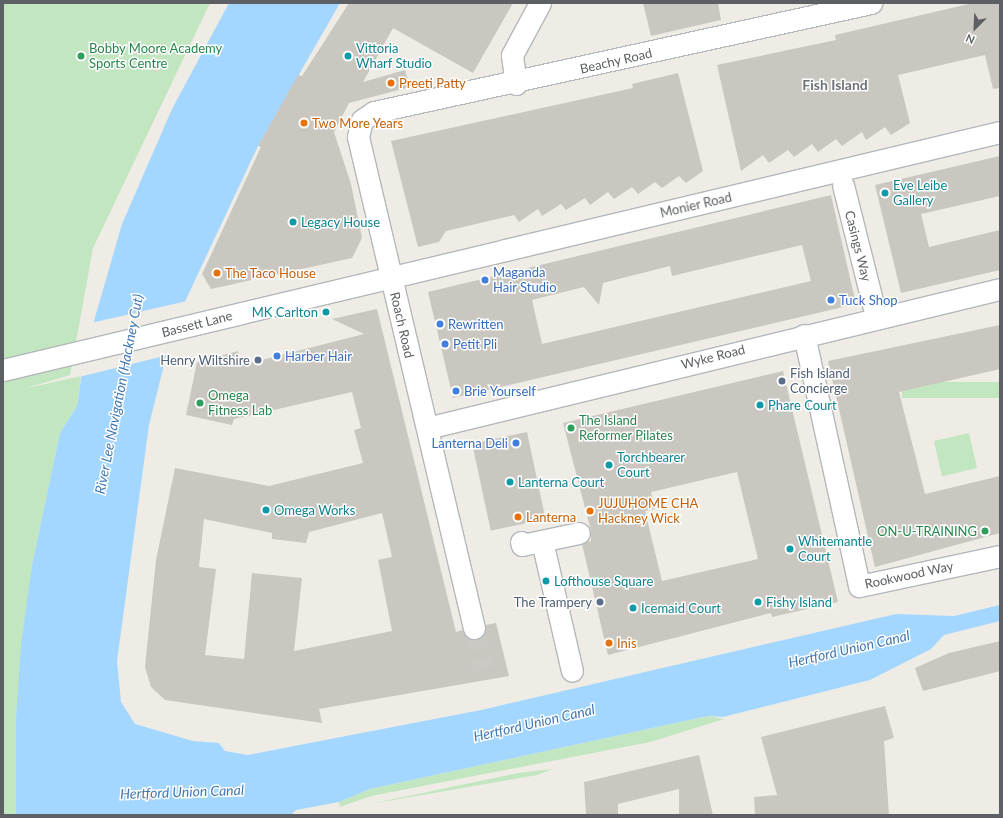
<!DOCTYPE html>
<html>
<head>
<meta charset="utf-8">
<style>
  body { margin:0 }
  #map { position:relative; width:1003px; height:818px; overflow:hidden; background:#eeece4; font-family:Lato,sans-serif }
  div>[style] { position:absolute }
  .green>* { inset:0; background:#c1e6c0; transform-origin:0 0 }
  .water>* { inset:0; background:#a4d7ff }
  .pier>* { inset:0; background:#eeece4 }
  .building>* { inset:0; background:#cac7c1; transform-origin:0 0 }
  .street-tunnel>* { height:21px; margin-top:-10.5px; transform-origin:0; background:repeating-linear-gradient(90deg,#cac9c4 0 21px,transparent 0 31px) }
  .roads { filter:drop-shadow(1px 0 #b4b7bb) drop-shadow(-1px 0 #b4b7bb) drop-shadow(0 1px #b4b7bb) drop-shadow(0 -1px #b4b7bb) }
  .street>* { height:21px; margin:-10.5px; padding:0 10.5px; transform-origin:10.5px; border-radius:10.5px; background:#fff }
  .dots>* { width:11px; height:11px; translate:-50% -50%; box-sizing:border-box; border:2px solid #fff; border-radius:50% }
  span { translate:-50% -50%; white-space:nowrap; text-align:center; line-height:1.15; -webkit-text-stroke:3px #fff; paint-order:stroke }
  .leisure-label { font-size:13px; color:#27864d }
  .left { translate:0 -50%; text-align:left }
  .right { translate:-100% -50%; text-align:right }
  .culture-label { font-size:13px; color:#0d838f }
  .street-label { font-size:13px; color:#5c6064 }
  .food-label { font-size:13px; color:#c56008 }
  .shop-label { font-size:13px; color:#366cbe }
  .service-label { font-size:13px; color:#4e5e75 }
  .neighbourhood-label { font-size:14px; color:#6d7276; font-weight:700 }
  .water-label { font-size:14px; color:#4078b1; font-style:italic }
  .frame { position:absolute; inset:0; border:4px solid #5c6064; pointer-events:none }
  .north { position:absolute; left:955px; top:8px; width:40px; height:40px; -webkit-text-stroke:3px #fff; paint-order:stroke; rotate:204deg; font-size:11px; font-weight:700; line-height:16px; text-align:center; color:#5c6064 }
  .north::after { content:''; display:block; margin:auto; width:14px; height:18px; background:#5c6064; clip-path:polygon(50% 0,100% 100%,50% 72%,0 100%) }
</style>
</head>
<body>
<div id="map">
  <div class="green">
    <i style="clip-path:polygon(3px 3px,210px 3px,93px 248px,70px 375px,23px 389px,81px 376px,77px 406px,60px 433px,32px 565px,16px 718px,17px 815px,3px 815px)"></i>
    <i style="left:1000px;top:382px;width:16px;height:98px;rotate:90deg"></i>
    <i style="left:969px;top:433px;width:36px;height:36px;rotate:77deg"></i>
    <i style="clip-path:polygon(708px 716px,724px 719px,650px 742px,371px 796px,340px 807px,339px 802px,370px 789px)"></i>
    <i style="clip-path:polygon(553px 769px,537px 775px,370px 804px,518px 773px)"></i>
  </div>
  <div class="water">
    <i style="clip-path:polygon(229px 3px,340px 3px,258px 146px,174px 325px,149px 425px,117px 661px,121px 702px,135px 724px,193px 741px,219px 743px,225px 751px,248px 755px,481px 710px,896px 614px,954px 616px,1000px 605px,1000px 621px,944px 635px,931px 649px,870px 680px,723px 717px,708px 716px,370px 789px,339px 802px,296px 810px,291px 815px,16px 815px,16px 718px,21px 645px,32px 565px,60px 433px,77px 406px,85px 352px,122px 224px,172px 109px)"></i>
  </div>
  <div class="pier">
    <i style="clip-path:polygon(187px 301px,168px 355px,79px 377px,91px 323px)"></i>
  </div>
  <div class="building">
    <i style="clip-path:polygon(349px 3px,513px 3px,473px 73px,393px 28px,363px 82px,405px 70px,410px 87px,349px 103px,334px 132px,351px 184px,362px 238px,352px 258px,211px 289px,202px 274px,261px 147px,258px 146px,298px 75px,302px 76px)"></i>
    <i style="clip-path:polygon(643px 3px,718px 3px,721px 20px,651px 36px)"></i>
    <i style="clip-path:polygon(973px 3px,1000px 3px,1000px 88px,993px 89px,985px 55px,898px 75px,910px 123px,891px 135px,885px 127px,866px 140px,862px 132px,842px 146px,836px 139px,818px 152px,812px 144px,794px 157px,788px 150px,769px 163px,763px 155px,741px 171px,717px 65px,836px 40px,835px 35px)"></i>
    <i style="clip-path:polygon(678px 73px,703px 171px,686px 183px,679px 176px,662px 188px,655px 182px,638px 194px,632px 187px,614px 199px,608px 192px,590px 205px,585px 198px,566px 210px,561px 204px,542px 216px,538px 209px,519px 222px,514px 215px,446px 231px,439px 242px,418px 247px,391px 141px,633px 88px,632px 84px)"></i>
    <i style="clip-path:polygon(1000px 156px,1000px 196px,921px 214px,929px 247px,1000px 230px,1000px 270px,901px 293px,875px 185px)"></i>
    <i style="clip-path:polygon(evenodd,831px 195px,856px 304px,453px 398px,428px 292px,831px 195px,802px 245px,811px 281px,542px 344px,532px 300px,584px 287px,599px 305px,603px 283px,670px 266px,672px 276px,802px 245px)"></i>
    <i style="clip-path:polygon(evenodd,377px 309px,456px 632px,462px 630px,466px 636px,476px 640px,482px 636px,486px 625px,496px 623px,509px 676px,319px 709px,322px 723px,165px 700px,151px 687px,145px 667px,156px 560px,175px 468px,269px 486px,363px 463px,354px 430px,361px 428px,352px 392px,234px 419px,232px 425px,186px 415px,197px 362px,238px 351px,242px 365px,364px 334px,332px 319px,377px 309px,382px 513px,392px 557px,378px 560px,392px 631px,294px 651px,302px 578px,252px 573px,244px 659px,205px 655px,216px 569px,199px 567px,204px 519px,272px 533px,272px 539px,306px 543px,309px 532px,382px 513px)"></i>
    <i style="clip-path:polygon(1000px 325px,1000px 369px,899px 392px,925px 494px,1000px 476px,1000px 533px,875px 567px,828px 361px)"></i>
    <i style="clip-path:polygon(evenodd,783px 371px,838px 602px,772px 617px,771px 613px,608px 655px,582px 544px,591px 541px,591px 531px,563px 423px,783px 371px,737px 472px,758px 559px,662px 581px,645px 511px,655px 509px,651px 492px,737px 472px)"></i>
    <i style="left:527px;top:432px;width:89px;height:56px;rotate:78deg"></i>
    <i style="clip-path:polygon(1000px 641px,1000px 671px,923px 691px,915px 668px,949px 653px)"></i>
    <i style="clip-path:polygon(885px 706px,894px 738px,884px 741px,889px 815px,755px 815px,754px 797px,777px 795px,761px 737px)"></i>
    <i style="clip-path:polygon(699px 755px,713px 815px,679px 815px,679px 789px,618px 804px,618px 815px,586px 815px,584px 782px)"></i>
  </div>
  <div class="street-tunnel">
    <i style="left:474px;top:628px;width:42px;rotate:76.3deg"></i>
  </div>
  <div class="roads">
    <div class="street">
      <i style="left:516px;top:84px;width:29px;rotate:-98deg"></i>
      <i style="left:512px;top:55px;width:59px;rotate:-61.7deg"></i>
      <i style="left:843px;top:185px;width:127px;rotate:75.9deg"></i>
      <i style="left:804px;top:335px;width:257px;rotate:77.6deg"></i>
      <i style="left:859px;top:586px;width:144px;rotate:-12deg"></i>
      <i style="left:3px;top:370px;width:1025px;rotate:-13.43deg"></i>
      <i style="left:427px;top:428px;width:590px;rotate:-13.64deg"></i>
      <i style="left:542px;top:541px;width:133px;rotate:77deg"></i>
      <i style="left:521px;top:542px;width:3px;rotate:72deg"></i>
      <i style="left:522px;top:545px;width:58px;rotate:-11.9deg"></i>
      <i style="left:474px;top:628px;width:505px;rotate:-103.29deg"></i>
      <i style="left:358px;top:137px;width:17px;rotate:-77deg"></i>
      <i style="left:362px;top:120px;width:14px;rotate:-34deg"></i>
      <i style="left:374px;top:112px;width:509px;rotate:-12.37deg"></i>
    </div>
  </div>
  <div class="dots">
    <i style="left:81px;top:56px;background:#2e9e5b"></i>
    <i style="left:348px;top:56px;background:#0f9aa8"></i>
    <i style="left:391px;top:83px;background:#e8710a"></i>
    <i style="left:304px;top:123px;background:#e8710a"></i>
    <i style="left:885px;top:193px;background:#0f9aa8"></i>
    <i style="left:293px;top:222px;background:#0f9aa8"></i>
    <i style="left:217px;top:273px;background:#e8710a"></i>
    <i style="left:485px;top:280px;background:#3f7fe0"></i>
    <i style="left:831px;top:300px;background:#3f7fe0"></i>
    <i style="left:326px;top:312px;background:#0f9aa8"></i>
    <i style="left:440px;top:324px;background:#3f7fe0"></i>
    <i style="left:445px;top:344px;background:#3f7fe0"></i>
    <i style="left:277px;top:356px;background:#3f7fe0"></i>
    <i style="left:258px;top:360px;background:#5c6f8a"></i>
    <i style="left:782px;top:381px;background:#5c6f8a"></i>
    <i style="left:456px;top:391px;background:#3f7fe0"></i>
    <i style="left:200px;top:403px;background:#2e9e5b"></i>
    <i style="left:760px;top:405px;background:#0f9aa8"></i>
    <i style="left:571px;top:428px;background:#2e9e5b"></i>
    <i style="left:516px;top:443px;background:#3f7fe0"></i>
    <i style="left:609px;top:465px;background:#0f9aa8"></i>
    <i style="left:510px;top:482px;background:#0f9aa8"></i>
    <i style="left:266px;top:510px;background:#0f9aa8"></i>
    <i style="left:590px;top:511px;background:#e8710a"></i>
    <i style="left:518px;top:517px;background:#e8710a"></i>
    <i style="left:985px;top:531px;background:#2e9e5b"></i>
    <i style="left:790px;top:549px;background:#0f9aa8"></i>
    <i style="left:546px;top:581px;background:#0f9aa8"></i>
    <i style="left:600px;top:602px;background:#5c6f8a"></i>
    <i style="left:758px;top:602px;background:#0f9aa8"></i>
    <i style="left:633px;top:608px;background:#0f9aa8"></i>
    <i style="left:609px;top:643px;background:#e8710a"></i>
  </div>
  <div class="leisure-label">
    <span class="left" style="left:89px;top:56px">Bobby Moore Academy<br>Sports Centre</span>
    <span class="left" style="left:208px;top:403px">Omega<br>Fitness Lab</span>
    <span class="left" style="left:579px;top:428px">The Island<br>Reformer Pilates</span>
    <span class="right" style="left:977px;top:531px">ON-U-TRAINING</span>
  </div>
  <div class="culture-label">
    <span class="left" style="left:356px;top:56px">Vittoria<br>Wharf Studio</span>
    <span class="left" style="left:893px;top:193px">Eve Leibe<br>Gallery</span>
    <span class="left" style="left:301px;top:222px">Legacy House</span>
    <span class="right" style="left:318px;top:312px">MK Carlton</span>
    <span class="left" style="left:768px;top:405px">Phare Court</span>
    <span class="left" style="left:617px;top:465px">Torchbearer<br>Court</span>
    <span class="left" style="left:518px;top:482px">Lanterna Court</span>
    <span class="left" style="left:274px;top:510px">Omega Works</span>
    <span class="left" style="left:798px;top:549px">Whitemantle<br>Court</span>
    <span class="left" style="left:554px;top:581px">Lofthouse Square</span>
    <span class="left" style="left:766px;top:602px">Fishy Island</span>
    <span class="left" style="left:641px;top:608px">Icemaid Court</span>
  </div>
  <div class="street-label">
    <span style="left:616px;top:61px;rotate:-13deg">Beachy Road</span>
    <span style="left:696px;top:205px;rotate:-13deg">Monier Road</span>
    <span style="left:858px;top:246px;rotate:76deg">Casings Way</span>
    <span style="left:197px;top:324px;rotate:-14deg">Bassett Lane</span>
    <span style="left:402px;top:325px;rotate:77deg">Roach Road</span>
    <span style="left:713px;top:357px;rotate:-14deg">Wyke Road</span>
    <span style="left:909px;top:575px;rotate:-12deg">Rookwood Way</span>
  </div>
  <div class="food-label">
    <span class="left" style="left:399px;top:83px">Preeti Patty</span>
    <span class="left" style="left:312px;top:123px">Two More Years</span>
    <span class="left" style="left:225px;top:273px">The Taco House</span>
    <span class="left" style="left:598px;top:511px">JUJUHOME CHA<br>Hackney Wick</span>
    <span class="left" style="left:526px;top:517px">Lanterna</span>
    <span class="left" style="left:617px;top:643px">Inis</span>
  </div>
  <div class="shop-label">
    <span class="left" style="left:493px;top:280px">Maganda<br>Hair Studio</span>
    <span class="left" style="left:839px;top:300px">Tuck Shop</span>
    <span class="left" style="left:448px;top:324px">Rewritten</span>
    <span class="left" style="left:453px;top:344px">Petit Pli</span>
    <span class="left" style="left:285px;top:356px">Harber Hair</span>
    <span class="left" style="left:464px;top:391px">Brie Yourself</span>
    <span class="right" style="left:508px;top:443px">Lanterna Deli</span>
  </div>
  <div class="service-label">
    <span class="right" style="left:250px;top:360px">Henry Wiltshire</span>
    <span class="left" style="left:790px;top:381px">Fish Island<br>Concierge</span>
    <span class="right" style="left:592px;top:602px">The Trampery</span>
  </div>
  <div class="neighbourhood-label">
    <span style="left:835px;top:85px">Fish Island</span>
  </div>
  <div class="water-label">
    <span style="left:119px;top:394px;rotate:-79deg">River Lee Navigation (Hackney Cut)</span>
    <span style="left:849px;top:649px;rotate:-13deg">Hertford Union Canal</span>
    <span style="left:534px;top:723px;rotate:-13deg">Hertford Union Canal</span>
    <span style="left:182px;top:792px;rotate:-2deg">Hertford Union Canal</span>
  </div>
  <div class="frame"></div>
  <div class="north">N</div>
</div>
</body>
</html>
